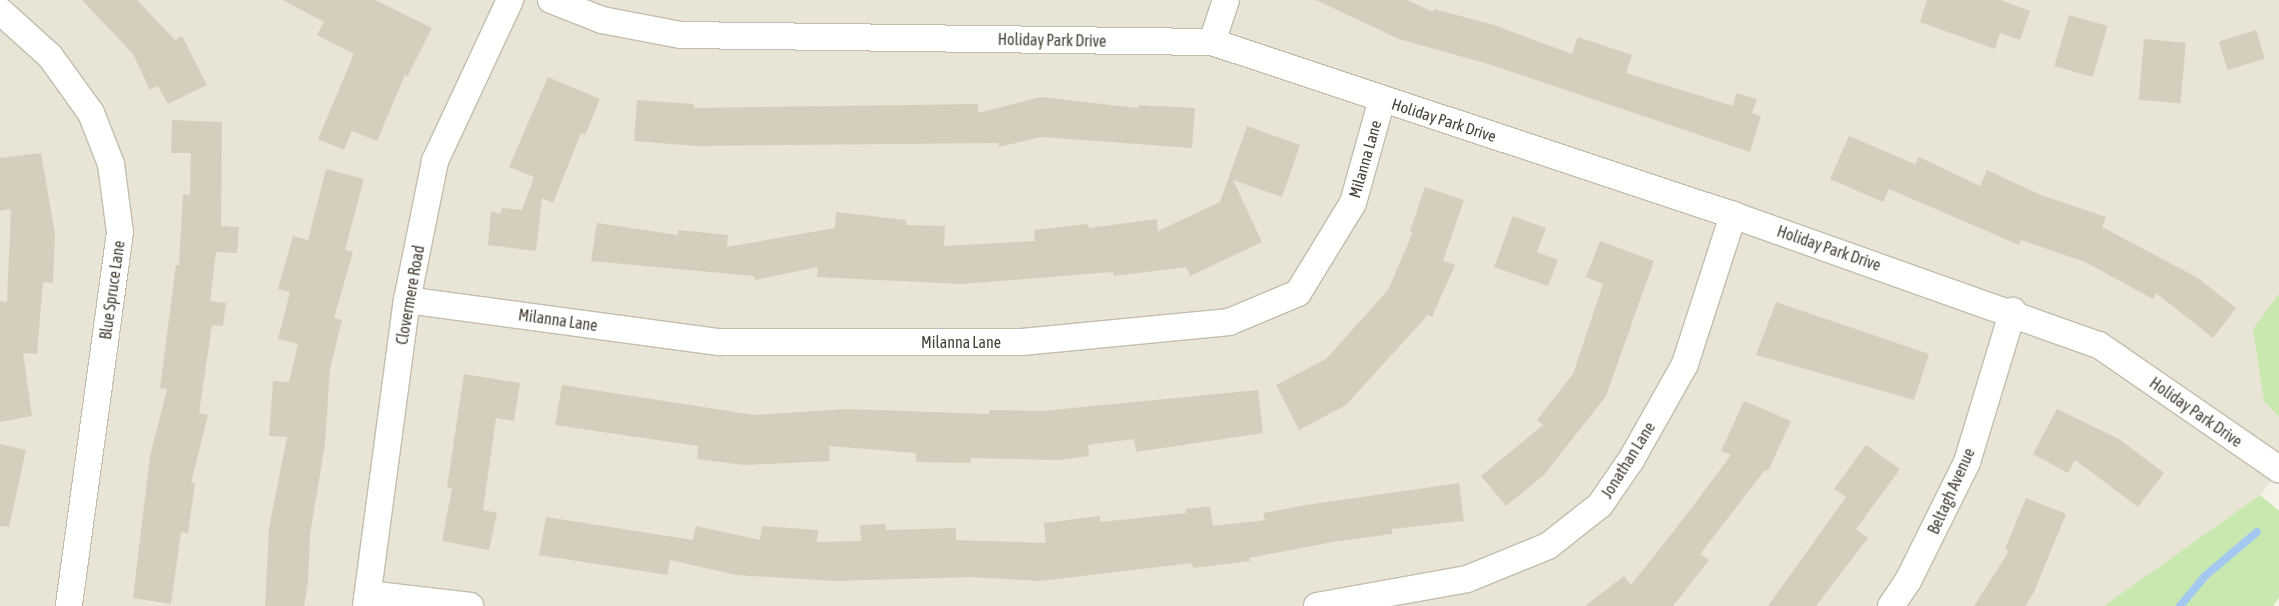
<!DOCTYPE html>
<html>
<head>
<meta charset="utf-8">
<style>
  body { margin:0 }
  #map { position:relative; width:2279px; height:606px; overflow:hidden; background:#f4f1e7; font-family:"Asap Condensed",sans-serif }
  div>[style] { position:absolute }
  .residential>* { inset:0; background:#e8e4d6 }
  .green>* { inset:0; background:#c9e8b0 }
  .stream>* { height:8px; margin:-4px; padding:0 4px; transform-origin:4px; border-radius:4px; background:#a4c9f1 }
  .building>* { inset:0; background:#d5cebd; transform-origin:0 0 }
  .roads { filter:drop-shadow(1px 0 #c2bdad) drop-shadow(-1px 0 #c2bdad) drop-shadow(0 1px #c2bdad) drop-shadow(0 -1px #c2bdad) }
  .street>* { height:26px; margin:-13px; padding:0 13px; transform-origin:13px; border-radius:13px; background:#fff }
  span { translate:-50% -50%; white-space:nowrap; text-align:center; line-height:1.15; -webkit-text-stroke:4.5px #fff; paint-order:stroke }
  .street-label { font-size:16px; color:#474236 }
</style>
</head>
<body>
<div id="map">
  <div class="residential">
    <i style="clip-path:polygon(0 0,2279px 0,2279px 470px,2260px 495px,2104px 606px,0 606px)"></i>
  </div>
  <div class="green">
    <i style="clip-path:polygon(2279px 294px,2279px 417px,2264px 401px,2253px 329px)"></i>
    <i style="clip-path:polygon(2260px 495px,2279px 511px,2279px 598px,2273px 606px,2104px 606px)"></i>
  </div>
  <div class="stream">
    <i style="left:2180px;top:606px;width:39px;rotate:-50deg"></i>
    <i style="left:2205px;top:576px;width:68px;rotate:-40.2deg"></i>
  </div>
  <div class="building">
    <i style="clip-path:polygon(82px 0,137px 0,175px 40px,182px 36px,207px 85px,168px 104px,158px 86px,150px 90px,133px 54px)"></i>
    <i style="clip-path:polygon(283px 0,375px 0,432px 28px,407px 77px,405px 75px,377px 141px,352px 131px,344px 150px,318px 139px,354px 54px,317px 35px,324px 22px)"></i>
    <i style="clip-path:polygon(1316px 0,1407px 0,1433px 12px,1434px 9px,1494px 25px,1572px 54px,1578px 37px,1632px 55px,1626px 73px,1733px 106px,1736px 93px,1757px 99px,1752px 113px,1761px 116px,1750px 152px,1488px 64px,1399px 39px)"></i>
    <i style="clip-path:polygon(1927px 0,2000px 0,2030px 11px,2020px 40px,2000px 33px,1995px 49px,1920px 22px)"></i>
    <i style="left:2069px;top:15px;width:40px;height:53px;rotate:16deg"></i>
    <i style="left:2256px;top:30px;width:30px;height:39px;rotate:73deg"></i>
    <i style="left:2144px;top:39px;width:42px;height:61px;rotate:5deg"></i>
    <i style="clip-path:polygon(548px 77px,600px 99px,585px 135px,581px 133px,553px 203px,542px 198px,536px 251px,488px 245px,491px 211px,500px 214px,502px 208px,522px 210px,534px 177px,509px 167px)"></i>
    <i style="clip-path:polygon(1040px 97px,1138px 108px,1139px 105px,1195px 108px,1192px 148px,1041px 137px,999px 147px,998px 143px,696px 146px,634px 141px,637px 100px,694px 104px,694px 108px,978px 104px,978px 113px)"></i>
    <i style="clip-path:polygon(172px 120px,222px 122px,221px 226px,239px 227px,237px 253px,216px 252px,210px 301px,226px 303px,223px 326px,212px 325px,199px 413px,208px 415px,191px 483px,195px 483px,188px 533px,181px 532px,171px 604px,133px 598px,150px 456px,167px 389px,160px 388px,176px 265px,179px 265px,183px 194px,190px 195px,191px 153px,171px 153px)"></i>
    <i style="clip-path:polygon(1247px 126px,1300px 145px,1282px 197px,1233px 180px,1262px 242px,1190px 276px,1186px 267px,1114px 276px,1113px 272px,961px 284px,817px 277px,818px 267px,755px 280px,754px 276px,591px 261px,597px 223px,678px 235px,678px 230px,728px 235px,727px 247px,835px 228px,836px 212px,906px 220px,906px 225px,945px 226px,944px 246px,1035px 241px,1034px 230px,1088px 224px,1089px 228px,1157px 219px,1158px 231px,1220px 202px)"></i>
    <i style="clip-path:polygon(1849px 136px,1915px 164px,1919px 157px,1980px 186px,1987px 170px,2041px 195px,2106px 217px,2102px 227px,2198px 278px,2236px 308px,2213px 338px,2156px 293px,2153px 299px,2085px 262px,2021px 240px,2019px 245px,1889px 189px,1883px 202px,1830px 179px)"></i>
    <i style="clip-path:polygon(41px 153px,55px 234px,53px 283px,43px 282px,37px 354px,23px 353px,32px 416px,0 422px,0 301px,7px 302px,11px 209px,0 211px,0 158px)"></i>
    <i style="clip-path:polygon(326px 169px,364px 179px,345px 250px,353px 252px,334px 318px,342px 320px,330px 369px,325px 444px,310px 534px,308px 582px,304px 606px,265px 606px,269px 528px,287px 437px,269px 436px,273px 381px,289px 382px,298px 344px,278px 339px,290px 292px,278px 289px,293px 236px,308px 240px)"></i>
    <i style="clip-path:polygon(1425px 187px,1464px 200px,1443px 261px,1455px 265px,1432px 317px,1428px 315px,1346px 405px,1299px 430px,1276px 385px,1326px 359px,1388px 290px,1413px 232px,1410px 231px)"></i>
    <i style="clip-path:polygon(1513px 216px,1546px 228px,1537px 252px,1558px 260px,1548px 286px,1494px 267px)"></i>
    <i style="clip-path:polygon(1600px 241px,1654px 261px,1606px 396px,1544px 475px,1506px 506px,1481px 476px,1543px 425px,1537px 420px,1573px 374px,1603px 284px,1586px 277px)"></i>
    <i style="clip-path:polygon(1776px 302px,1929px 354px,1914px 400px,1756px 355px)"></i>
    <i style="clip-path:polygon(464px 374px,520px 383px,514px 421px,496px 418px,483px 510px,497px 513px,489px 550px,442px 541px,452px 488px,447px 487px)"></i>
    <i style="clip-path:polygon(562px 385px,754px 415px,846px 409px,989px 414px,989px 410px,1042px 411px,1258px 390px,1263px 433px,1136px 452px,1134px 439px,1088px 445px,1089px 456px,1060px 460px,971px 458px,971px 463px,916px 462px,916px 453px,829px 446px,830px 461px,744px 465px,697px 459px,698px 446px,555px 425px)"></i>
    <i style="clip-path:polygon(1744px 401px,1791px 421px,1768px 471px,1765px 470px,1700px 554px,1709px 560px,1673px 606px,1585px 606px,1624px 576px,1631px 585px,1687px 514px,1731px 455px,1721px 451px)"></i>
    <i style="clip-path:polygon(2057px 409px,2119px 439px,2164px 473px,2138px 507px,2075px 460px,2068px 473px,2033px 454px)"></i>
    <i style="clip-path:polygon(0 444px,26px 450px,9px 527px,0 526px)"></i>
    <i style="clip-path:polygon(1866px 445px,1900px 469px,1856px 529px,1868px 538px,1816px 606px,1768px 606px,1846px 497px,1834px 489px)"></i>
    <i style="clip-path:polygon(1459px 483px,1464px 521px,1392px 529px,1392px 534px,1338px 541px,1249px 558px,1250px 561px,1193px 568px,1192px 563px,1040px 581px,972px 577px,835px 581px,736px 575px,670px 560px,667px 575px,539px 555px,546px 517px,693px 540px,696px 526px,760px 540px,762px 526px,818px 530px,817px 542px,861px 541px,860px 525px,885px 524px,886px 530px,956px 528px,956px 540px,1046px 543px,1044px 523px,1100px 516px,1100px 522px,1186px 513px,1186px 509px,1210px 506px,1213px 526px,1265px 520px,1263px 513px,1306px 505px)"></i>
    <i style="clip-path:polygon(2026px 498px,2066px 514px,2034px 592px,2025px 606px,1974px 606px,2009px 551px,2005px 549px)"></i>
  </div>
  <div class="roads">
    <div class="street">
      <i style="left:551px;top:0;width:55px;rotate:21.4deg"></i>
      <i style="left:602px;top:20px;width:80px;rotate:10.8deg"></i>
      <i style="left:681px;top:35px;width:531px;rotate:0.76deg"></i>
      <i style="left:1212px;top:42px;width:549px;rotate:18.37deg"></i>
      <i style="left:1733px;top:215px;width:388px;rotate:19.6deg"></i>
      <i style="left:2099px;top:345px;width:219px;rotate:34.6deg"></i>
      <i style="left:0;top:11px;width:67px;rotate:42deg"></i>
      <i style="left:50px;top:56px;width:70px;rotate:54.3deg"></i>
      <i style="left:91px;top:113px;width:55px;rotate:68.6deg"></i>
      <i style="left:111px;top:164px;width:69px;rotate:82.5deg"></i>
      <i style="left:120px;top:232px;width:377px;rotate:97.8deg"></i>
      <i style="left:1212px;top:42px;width:44px;rotate:-71.6deg"></i>
      <i style="left:407px;top:300px;width:315px;rotate:7.7deg"></i>
      <i style="left:719px;top:342px;width:303px"></i>
      <i style="left:1022px;top:342px;width:208px;rotate:-5.5deg"></i>
      <i style="left:1229px;top:322px;width:75px;rotate:-22.8deg"></i>
      <i style="left:1298px;top:293px;width:105px;rotate:-58.6deg"></i>
      <i style="left:1353px;top:203px;width:108px;rotate:-74.4deg"></i>
      <i style="left:368px;top:594px;width:103px;rotate:6.7deg"></i>
      <i style="left:366px;top:606px;width:309px;rotate:-82.4deg"></i>
      <i style="left:407px;top:300px;width:142px;rotate:-78.6deg"></i>
      <i style="left:435px;top:161px;width:178px;rotate:-65deg"></i>
      <i style="left:1317px;top:606px;width:152px;rotate:-10.2deg"></i>
      <i style="left:1467px;top:579px;width:87px;rotate:-22.2deg"></i>
      <i style="left:1548px;top:546px;width:66px;rotate:-38.3deg"></i>
      <i style="left:1600px;top:505px;width:55px;rotate:-55.4deg"></i>
      <i style="left:1631px;top:460px;width:110px;rotate:-60.6deg"></i>
      <i style="left:1685px;top:364px;width:157px;rotate:-72.1deg"></i>
      <i style="left:1891px;top:606px;width:30px;rotate:-56deg"></i>
      <i style="left:1908px;top:581px;width:133px;rotate:-63.6deg"></i>
      <i style="left:1967px;top:462px;width:158px;rotate:-73.1deg"></i>
    </div>
  </div>
  <div class="street-label">
    <span style="left:1052px;top:40px;rotate:1deg">Holiday Park Drive</span>
    <span style="left:1444px;top:120px;rotate:18deg">Holiday Park Drive</span>
    <span style="left:1365px;top:159px;rotate:-74deg">Milanna Lane</span>
    <span style="left:1829px;top:248px;rotate:19deg">Holiday Park Drive</span>
    <span style="left:112px;top:290px;rotate:-82deg">Blue Spruce Lane</span>
    <span style="left:410px;top:295px;rotate:-80deg">Clovermere Road</span>
    <span style="left:558px;top:320px;rotate:8deg">Milanna Lane</span>
    <span style="left:961px;top:342px">Milanna Lane</span>
    <span style="left:2196px;top:412px;rotate:35deg">Holiday Park Drive</span>
    <span style="left:1628px;top:460px;rotate:-58deg">Jonathan Lane</span>
    <span style="left:1951px;top:491px;rotate:-66deg">Beltagh Avenue</span>
  </div>
</div>
</body>
</html>
